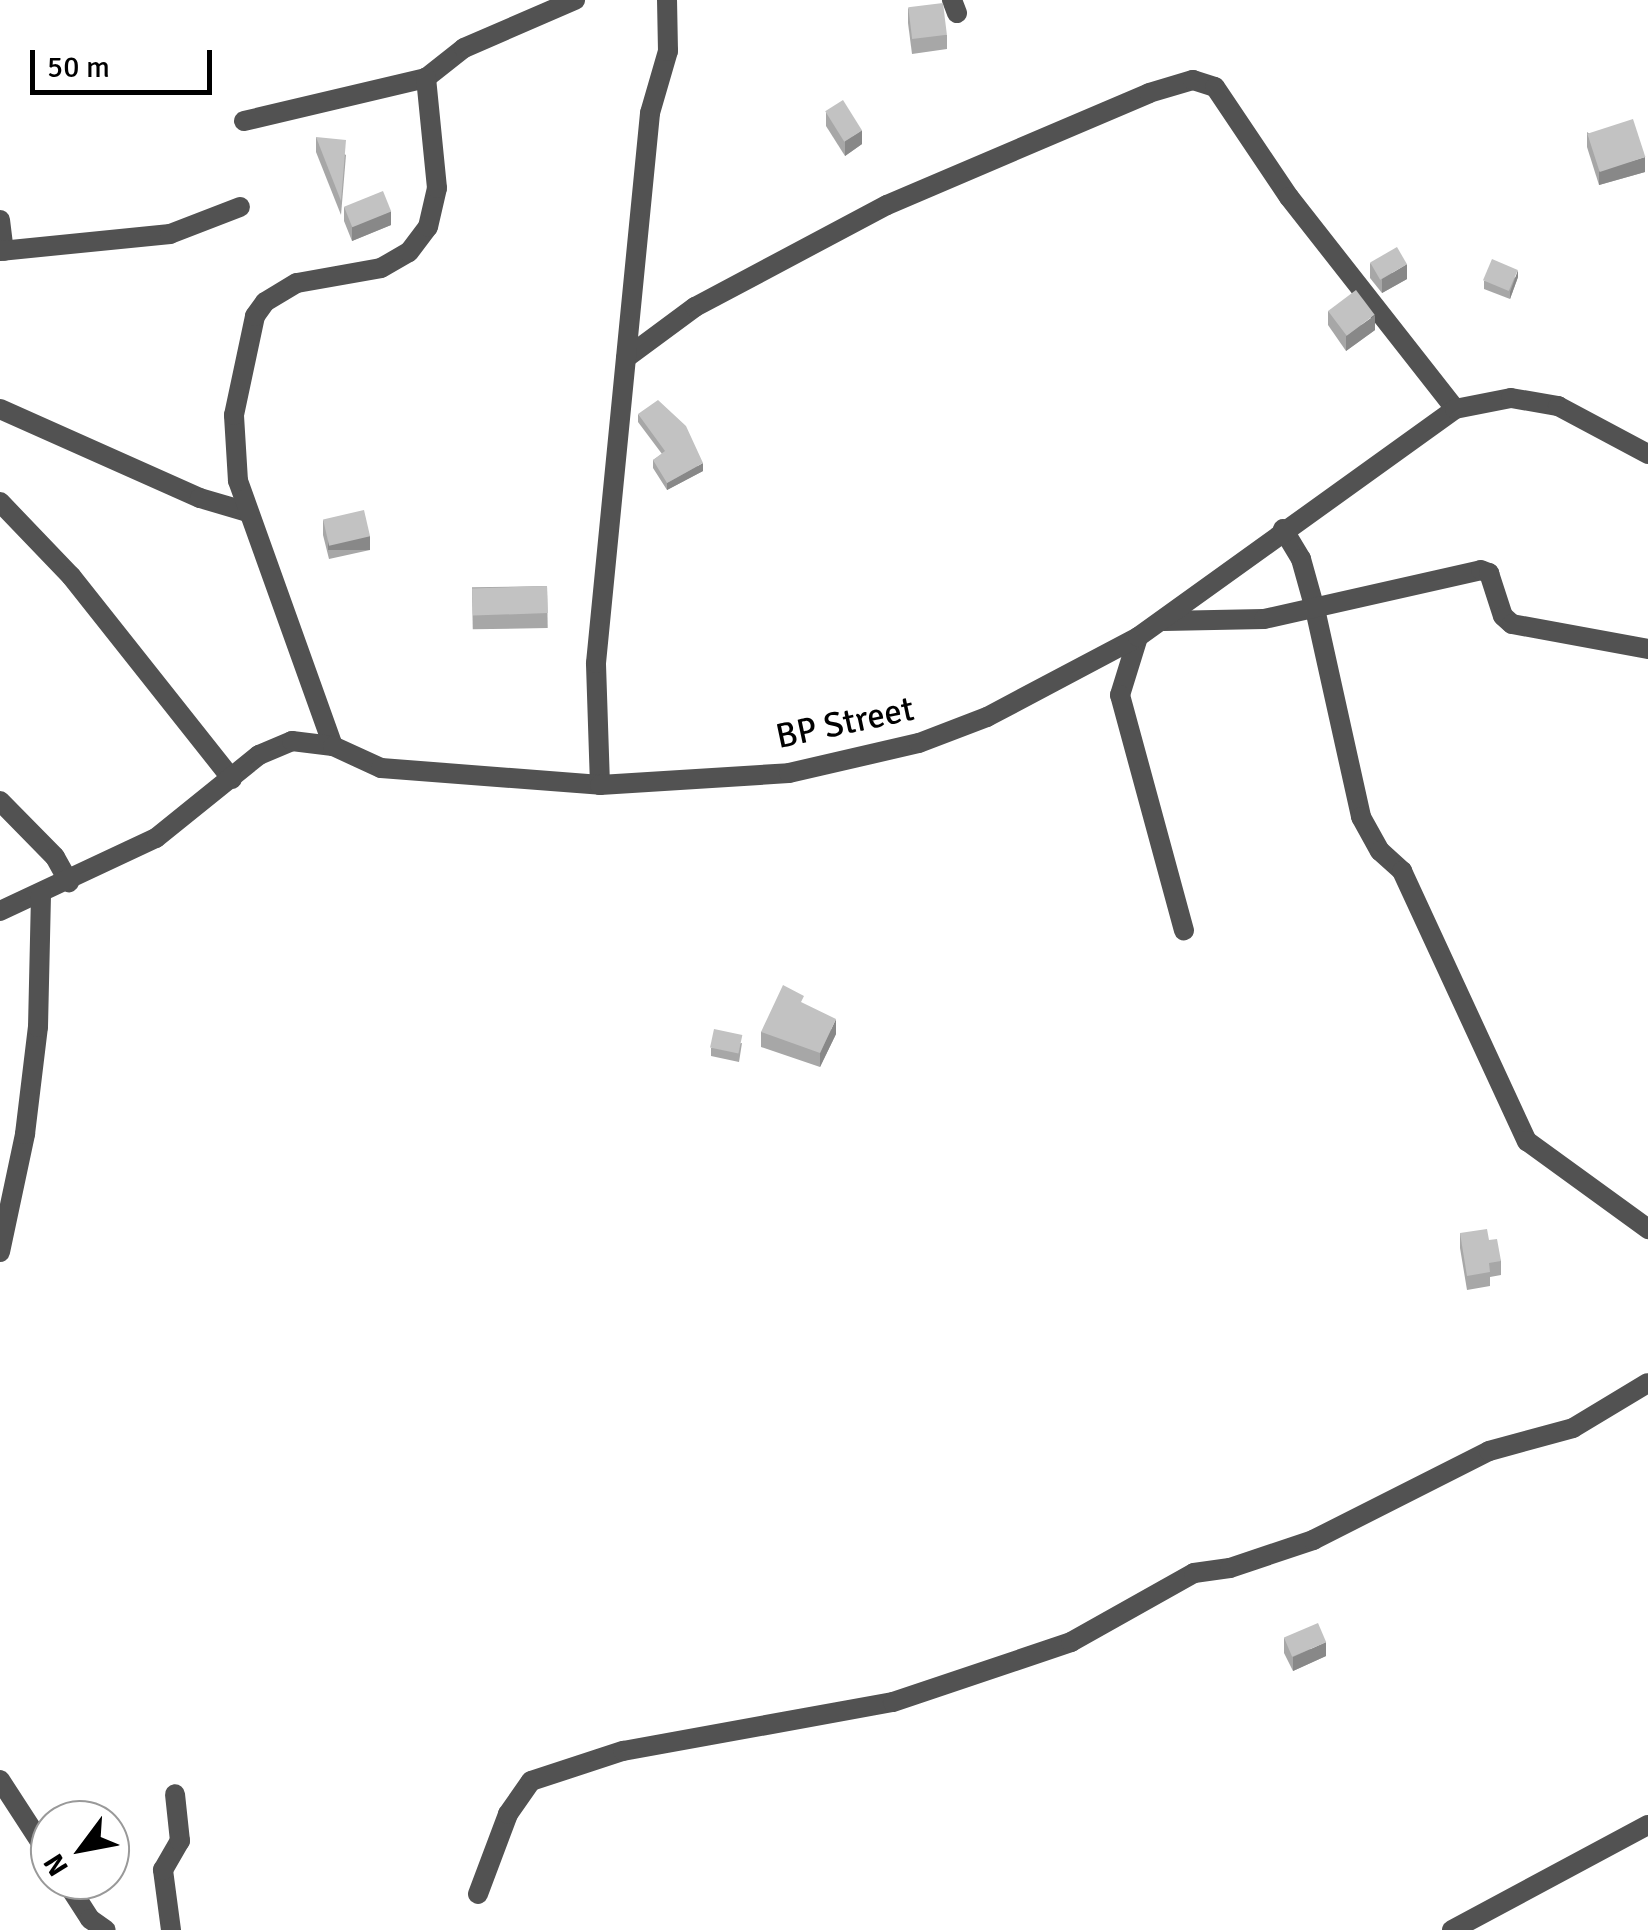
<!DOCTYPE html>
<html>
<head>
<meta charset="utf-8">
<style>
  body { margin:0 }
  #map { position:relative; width:1648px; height:1930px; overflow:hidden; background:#fff; font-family:Signika,sans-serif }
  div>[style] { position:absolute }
  .street>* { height:20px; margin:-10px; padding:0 10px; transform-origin:10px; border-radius:10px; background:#525252 }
  .wall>* { inset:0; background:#a7a7a7; transform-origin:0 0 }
  .shaded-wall>* { inset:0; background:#888; transform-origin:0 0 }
  .building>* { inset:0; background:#c2c2c2; transform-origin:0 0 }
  span { translate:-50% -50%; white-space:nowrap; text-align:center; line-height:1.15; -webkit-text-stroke:8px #fff; paint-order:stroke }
  .street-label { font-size:35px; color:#000 }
  .north { position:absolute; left:30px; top:1800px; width:100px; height:100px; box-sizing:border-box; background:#fff; border:2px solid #999; border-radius:50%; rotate:238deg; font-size:28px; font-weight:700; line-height:40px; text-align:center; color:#000 }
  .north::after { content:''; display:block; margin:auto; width:35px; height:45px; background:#000; clip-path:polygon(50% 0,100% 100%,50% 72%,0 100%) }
  .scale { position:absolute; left:30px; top:50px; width:182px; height:45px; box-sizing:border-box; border:5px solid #000; border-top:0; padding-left:12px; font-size:30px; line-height:35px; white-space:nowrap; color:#000; -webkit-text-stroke:8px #fff; paint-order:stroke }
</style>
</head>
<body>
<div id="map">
  <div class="street">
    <i style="left:952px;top:0;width:14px;rotate:69deg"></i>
    <i style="left:244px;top:121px;width:187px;rotate:-13.3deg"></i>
    <i style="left:426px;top:78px;width:48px;rotate:-38.3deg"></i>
    <i style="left:464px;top:48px;width:121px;rotate:-23.4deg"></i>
    <i style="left:0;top:220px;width:31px;rotate:83deg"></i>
    <i style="left:0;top:251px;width:171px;rotate:-5.7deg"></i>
    <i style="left:170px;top:234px;width:75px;rotate:-21.1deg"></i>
    <i style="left:626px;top:358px;width:86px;rotate:-36.5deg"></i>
    <i style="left:695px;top:307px;width:217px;rotate:-28deg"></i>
    <i style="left:887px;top:205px;width:285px;rotate:-23.1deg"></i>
    <i style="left:1149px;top:93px;width:46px;rotate:-16.5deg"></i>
    <i style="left:1193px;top:80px;width:23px;rotate:18deg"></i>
    <i style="left:1215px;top:87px;width:133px;rotate:56.1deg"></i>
    <i style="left:1289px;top:197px;width:269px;rotate:51.9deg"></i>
    <i style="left:0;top:409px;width:219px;rotate:24deg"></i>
    <i style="left:200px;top:498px;width:50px;rotate:16.3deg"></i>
    <i style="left:0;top:502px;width:103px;rotate:46.2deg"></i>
    <i style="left:71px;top:576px;width:259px;rotate:51.6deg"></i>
    <i style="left:1283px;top:529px;width:35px;rotate:59deg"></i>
    <i style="left:1301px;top:559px;width:52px;rotate:74.4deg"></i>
    <i style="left:1315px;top:609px;width:213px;rotate:77.5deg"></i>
    <i style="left:1361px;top:817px;width:39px;rotate:61deg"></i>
    <i style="left:1380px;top:851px;width:30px;rotate:42deg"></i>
    <i style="left:1402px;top:871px;width:298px;rotate:65.2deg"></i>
    <i style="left:1527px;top:1141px;width:150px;rotate:36deg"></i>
    <i style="left:1164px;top:621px;width:100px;rotate:-1.1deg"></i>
    <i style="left:1264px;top:619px;width:222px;rotate:-12.7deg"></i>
    <i style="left:1481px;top:570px;width:9px;rotate:21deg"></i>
    <i style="left:1489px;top:573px;width:45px;rotate:72deg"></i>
    <i style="left:1503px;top:616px;width:12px;rotate:42deg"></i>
    <i style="left:1512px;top:624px;width:138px;rotate:10.4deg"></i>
    <i style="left:1138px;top:637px;width:61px;rotate:107.2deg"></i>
    <i style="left:1120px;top:695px;width:244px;rotate:74.8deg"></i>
    <i style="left:333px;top:746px;width:282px;rotate:-109.7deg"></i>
    <i style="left:238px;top:481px;width:66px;rotate:-93.5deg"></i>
    <i style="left:234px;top:415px;width:101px;rotate:-78deg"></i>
    <i style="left:255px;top:316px;width:17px;rotate:-54deg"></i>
    <i style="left:265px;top:302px;width:37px;rotate:-31deg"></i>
    <i style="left:297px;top:283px;width:85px;rotate:-10.1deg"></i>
    <i style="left:381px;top:268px;width:32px;rotate:-30deg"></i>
    <i style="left:409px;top:252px;width:31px;rotate:-53deg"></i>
    <i style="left:428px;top:227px;width:40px;rotate:-77deg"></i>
    <i style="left:437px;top:188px;width:111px;rotate:-95.7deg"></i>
    <i style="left:600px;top:785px;width:122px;rotate:-91.9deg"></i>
    <i style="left:596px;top:663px;width:553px;rotate:-84.39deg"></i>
    <i style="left:650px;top:113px;width:65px;rotate:-73.8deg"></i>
    <i style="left:668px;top:51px;width:51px;rotate:-91.1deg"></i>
    <i style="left:0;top:801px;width:78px;rotate:45.5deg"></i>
    <i style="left:55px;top:857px;width:29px;rotate:61deg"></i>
    <i style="left:0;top:911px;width:172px;rotate:-25.1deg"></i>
    <i style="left:156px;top:838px;width:132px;rotate:-38.9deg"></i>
    <i style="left:259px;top:755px;width:36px;rotate:-23deg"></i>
    <i style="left:292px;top:741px;width:41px;rotate:7deg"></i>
    <i style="left:333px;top:746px;width:53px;rotate:24.6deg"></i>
    <i style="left:381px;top:768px;width:220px;rotate:4.4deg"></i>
    <i style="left:600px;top:785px;width:189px;rotate:-3.6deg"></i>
    <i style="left:789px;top:773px;width:133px;rotate:-13deg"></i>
    <i style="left:919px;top:743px;width:73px;rotate:-20.9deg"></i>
    <i style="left:987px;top:717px;width:171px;rotate:-27.9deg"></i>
    <i style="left:1138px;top:637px;width:390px;rotate:-35.7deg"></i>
    <i style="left:1455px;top:409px;width:57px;rotate:-11.1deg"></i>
    <i style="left:1511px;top:398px;width:48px;rotate:9.7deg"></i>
    <i style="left:1558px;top:406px;width:102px;rotate:28.1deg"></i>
    <i style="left:0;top:1252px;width:121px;rotate:-78deg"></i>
    <i style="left:25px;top:1134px;width:108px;rotate:-83.1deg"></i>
    <i style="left:38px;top:1027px;width:132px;rotate:-88.7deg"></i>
    <i style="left:0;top:1780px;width:92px;rotate:57deg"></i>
    <i style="left:65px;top:1880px;width:46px;rotate:57.3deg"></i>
    <i style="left:90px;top:1919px;width:19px;rotate:35deg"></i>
    <i style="left:478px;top:1894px;width:85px;rotate:-69.4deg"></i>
    <i style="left:508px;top:1814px;width:40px;rotate:-55.1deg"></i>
    <i style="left:531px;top:1781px;width:97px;rotate:-18.1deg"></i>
    <i style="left:623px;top:1751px;width:274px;rotate:-10.3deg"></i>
    <i style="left:893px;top:1702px;width:188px;rotate:-18.6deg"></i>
    <i style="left:1071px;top:1642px;width:141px;rotate:-29.3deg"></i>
    <i style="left:1194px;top:1573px;width:36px;rotate:-8deg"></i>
    <i style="left:1230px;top:1568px;width:88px;rotate:-18.6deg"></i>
    <i style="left:1313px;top:1540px;width:197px;rotate:-26.8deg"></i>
    <i style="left:1489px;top:1451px;width:87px;rotate:-15.3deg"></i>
    <i style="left:1573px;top:1428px;width:87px;rotate:-31deg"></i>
    <i style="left:171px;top:1930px;width:61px;rotate:-97.6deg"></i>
    <i style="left:163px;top:1870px;width:34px;rotate:-60deg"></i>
    <i style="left:180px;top:1841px;width:47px;rotate:-96.1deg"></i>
    <i style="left:1452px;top:1930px;width:222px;rotate:-28.2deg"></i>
  </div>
  <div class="wall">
    <i style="clip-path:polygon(908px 8px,947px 35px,947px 49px,912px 54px,908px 23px)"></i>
    <i style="clip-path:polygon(826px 112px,862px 144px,845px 156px,826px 126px)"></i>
    <i style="clip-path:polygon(1587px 132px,1645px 172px,1599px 185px,1587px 147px)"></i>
    <i style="clip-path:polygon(316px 137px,346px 155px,341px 215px,316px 152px)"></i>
    <i style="clip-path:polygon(344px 207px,391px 225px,352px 241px,344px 221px)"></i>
    <i style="clip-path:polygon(1370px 263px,1407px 279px,1382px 293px,1370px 278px)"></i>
    <i style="clip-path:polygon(1518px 277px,1510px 299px,1484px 289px,1484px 281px)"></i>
    <i style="clip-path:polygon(1328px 311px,1375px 330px,1346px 351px,1328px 325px)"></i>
    <i style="clip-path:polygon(638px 414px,703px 471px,667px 490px,653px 468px,653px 460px,662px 454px,638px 422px)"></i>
    <i style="clip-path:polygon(323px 520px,370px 550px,329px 559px,323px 535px)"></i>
    <i style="left:547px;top:586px;width:42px;height:75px;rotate:89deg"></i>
    <i style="clip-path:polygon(804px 1004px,836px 1034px,820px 1067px,761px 1047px,761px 1032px)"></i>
    <i style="clip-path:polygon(742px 1043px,739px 1062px,711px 1056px,711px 1048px)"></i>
    <i style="clip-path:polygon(1460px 1233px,1489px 1240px,1501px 1261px,1501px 1275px,1490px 1277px,1490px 1286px,1467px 1290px,1460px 1248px)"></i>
    <i style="clip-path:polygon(1284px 1638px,1326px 1656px,1293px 1671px,1284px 1653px)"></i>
  </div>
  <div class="shaded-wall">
    <i style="clip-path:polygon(862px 130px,862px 144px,845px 156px,845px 141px)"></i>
    <i style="clip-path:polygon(1645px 157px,1645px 172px,1599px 185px,1599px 171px)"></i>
    <i style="clip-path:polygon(391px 211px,391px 225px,352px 241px,352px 226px)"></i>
    <i style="clip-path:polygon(1407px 264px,1407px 279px,1382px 293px,1382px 279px)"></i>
    <i style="clip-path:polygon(1518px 270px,1518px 277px,1510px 299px,1510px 292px)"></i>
    <i style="clip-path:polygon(1375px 315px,1375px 330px,1346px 351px,1346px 336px)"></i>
    <i style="clip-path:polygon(703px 463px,703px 471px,667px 490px,667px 483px)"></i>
    <i style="left:370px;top:536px;width:14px;height:42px;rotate:90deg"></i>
    <i style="clip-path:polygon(836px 1019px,836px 1034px,820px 1067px,820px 1053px)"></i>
    <i style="clip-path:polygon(1326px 1642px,1326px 1656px,1293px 1671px,1293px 1657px)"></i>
  </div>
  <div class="building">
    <i style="left:943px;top:3px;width:32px;height:35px;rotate:83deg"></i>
    <i style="left:843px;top:100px;width:36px;height:21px;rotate:58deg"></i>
    <i style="left:1633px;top:119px;width:40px;height:48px;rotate:72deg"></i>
    <i style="clip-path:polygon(316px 137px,346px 140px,341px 201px)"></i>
    <i style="left:383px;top:191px;width:22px;height:42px;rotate:68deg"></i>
    <i style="left:1397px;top:247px;width:20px;height:31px;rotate:60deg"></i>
    <i style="left:1492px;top:259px;width:28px;height:23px;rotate:23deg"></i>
    <i style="left:1356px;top:290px;width:31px;height:35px;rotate:53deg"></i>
    <i style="clip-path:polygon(658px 400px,686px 426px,703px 463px,667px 483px,653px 460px,665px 451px,638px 414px)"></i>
    <i style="left:364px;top:510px;width:27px;height:42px;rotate:77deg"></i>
    <i style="left:547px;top:586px;width:27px;height:75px;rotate:88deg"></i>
    <i style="clip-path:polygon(783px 985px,804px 996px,801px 1002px,836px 1019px,820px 1053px,761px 1032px)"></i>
    <i style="left:714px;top:1029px;width:29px;height:19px;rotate:12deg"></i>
    <i style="clip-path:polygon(1487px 1229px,1489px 1240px,1497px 1239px,1501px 1261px,1489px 1263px,1490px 1272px,1467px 1276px,1460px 1233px)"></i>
    <i style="left:1318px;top:1623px;width:21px;height:37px;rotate:67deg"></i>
  </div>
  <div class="street-label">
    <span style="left:845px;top:723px;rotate:-12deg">BP Street</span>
  </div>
  <div class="north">N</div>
  <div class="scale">50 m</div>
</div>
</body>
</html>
